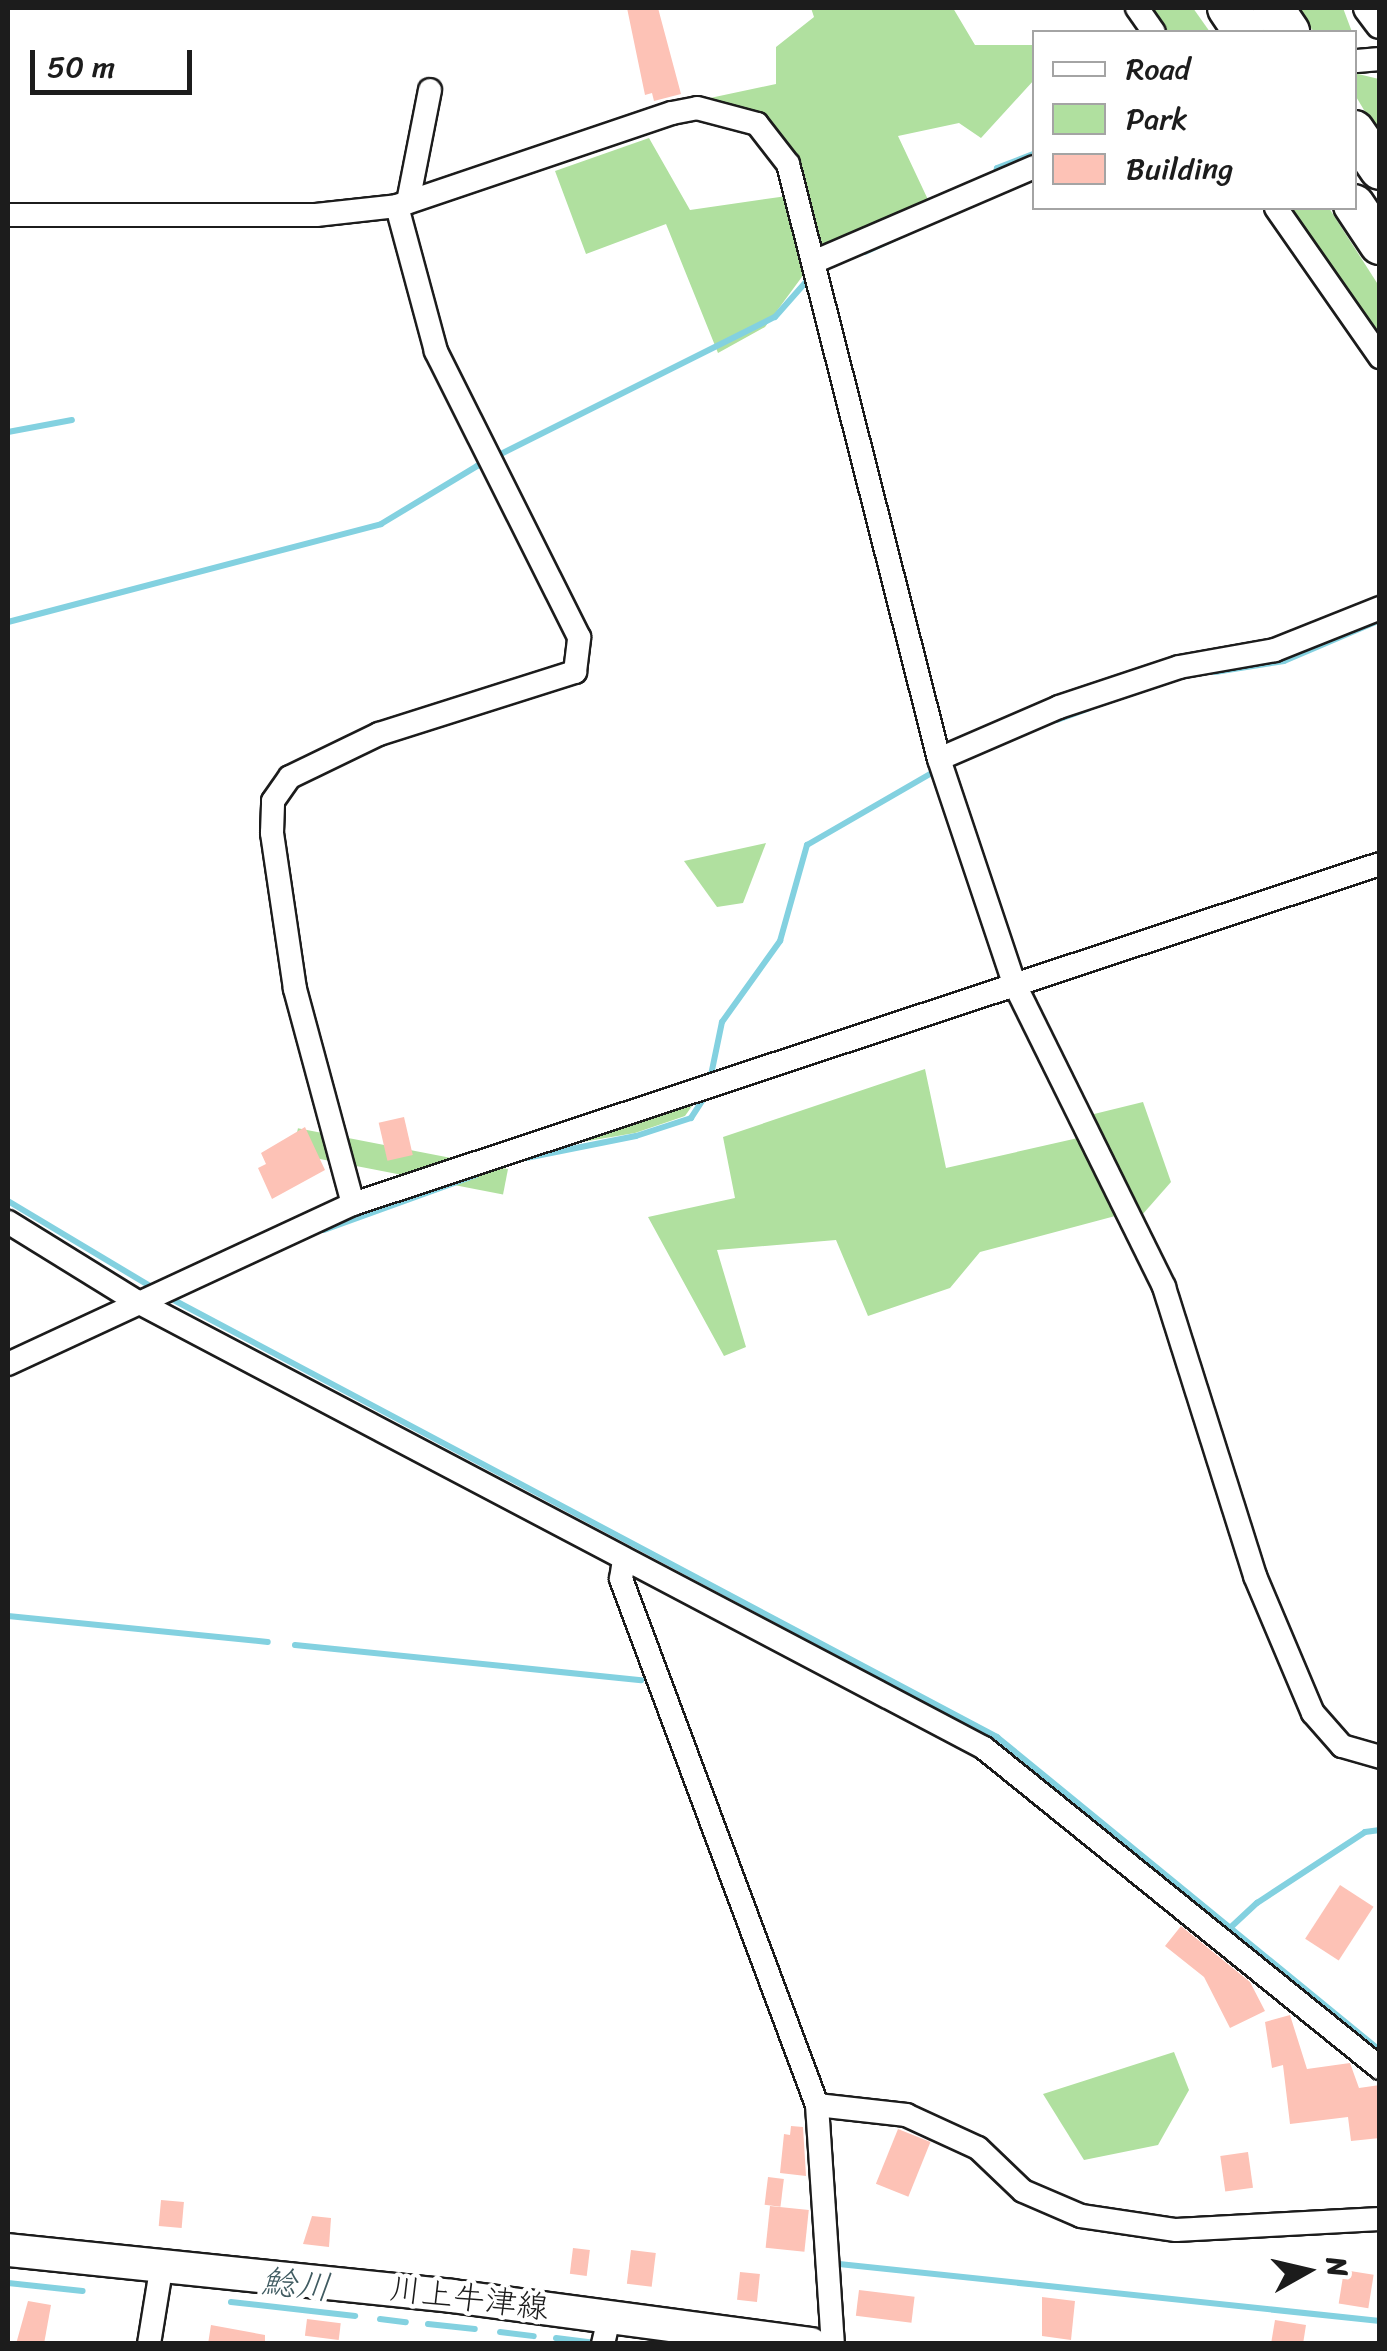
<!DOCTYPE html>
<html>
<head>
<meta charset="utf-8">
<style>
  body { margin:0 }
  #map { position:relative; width:1387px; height:2351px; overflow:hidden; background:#fff; font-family:Sriracha,"Klee One",sans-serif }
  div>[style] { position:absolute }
  .green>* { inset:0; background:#b0e09f; transform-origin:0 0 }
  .stream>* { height:6px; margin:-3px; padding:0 3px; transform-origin:3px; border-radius:3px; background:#83d1e0 }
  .building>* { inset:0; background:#fdc2b6; transform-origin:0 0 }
  .roads { filter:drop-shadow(2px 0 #1c1c1c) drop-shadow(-2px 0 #1c1c1c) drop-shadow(0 2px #1c1c1c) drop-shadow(0 -2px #1c1c1c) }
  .minor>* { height:22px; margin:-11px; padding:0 11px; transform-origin:11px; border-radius:11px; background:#fff }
  .tertiary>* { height:28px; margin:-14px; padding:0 14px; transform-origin:14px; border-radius:14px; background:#fff }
  .secondary>* { height:32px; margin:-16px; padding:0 16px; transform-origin:16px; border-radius:16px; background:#fff }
  .motorway>* { height:40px; margin:-20px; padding:0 20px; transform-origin:20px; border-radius:20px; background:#fff }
  span { translate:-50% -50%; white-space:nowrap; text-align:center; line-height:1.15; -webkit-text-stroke:9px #fff; paint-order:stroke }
  .street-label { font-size:32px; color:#1c1c1c }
  .water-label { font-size:35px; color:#405b61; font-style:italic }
  .frame { position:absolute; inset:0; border:10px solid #1c1c1c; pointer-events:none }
  .legend { position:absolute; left:1032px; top:30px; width:325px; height:180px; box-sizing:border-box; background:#fff; border:2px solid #a4a4a4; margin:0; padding:12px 18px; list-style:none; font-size:30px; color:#1c1c1c }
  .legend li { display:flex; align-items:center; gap:20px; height:50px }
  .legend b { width:50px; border:2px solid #a4a4a4 }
  .north { position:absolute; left:1257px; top:2221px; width:100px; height:100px; -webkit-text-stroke:8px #fff; paint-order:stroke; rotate:82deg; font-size:28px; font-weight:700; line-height:40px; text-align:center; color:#1c1c1c }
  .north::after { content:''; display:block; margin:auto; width:35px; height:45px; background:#1c1c1c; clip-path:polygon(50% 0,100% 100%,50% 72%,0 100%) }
  .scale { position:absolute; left:30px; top:50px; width:162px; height:45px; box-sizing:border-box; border:5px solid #1c1c1c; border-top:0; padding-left:12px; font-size:30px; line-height:35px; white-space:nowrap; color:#1c1c1c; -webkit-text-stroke:8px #fff; paint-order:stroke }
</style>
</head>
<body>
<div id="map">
  <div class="green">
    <i style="clip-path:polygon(811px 8px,953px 8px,975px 45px,1034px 45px,1034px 80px,981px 138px,959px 123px,898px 136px,931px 206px,821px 250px,789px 146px,755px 110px,710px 98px,776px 84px,776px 47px,814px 17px)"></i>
    <i style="clip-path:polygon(1148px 8px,1193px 8px,1210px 32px,1165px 32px)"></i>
    <i style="clip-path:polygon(1296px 8px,1343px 8px,1352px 32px,1314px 32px)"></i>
    <i style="clip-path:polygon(1354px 73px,1379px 79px,1379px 135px,1355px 95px)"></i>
    <i style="clip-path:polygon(649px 138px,690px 210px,787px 196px,807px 270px,765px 327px,718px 353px,666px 224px,586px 254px,555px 171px)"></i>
    <i style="clip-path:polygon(1291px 208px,1329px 208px,1379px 286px,1379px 338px)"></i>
    <i style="clip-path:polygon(766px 843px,743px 903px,717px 907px,684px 861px)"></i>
    <i style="clip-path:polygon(925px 1069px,946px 1168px,1078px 1138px,1119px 1215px,980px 1252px,950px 1288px,868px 1316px,836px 1240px,717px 1250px,746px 1347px,724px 1356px,648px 1217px,735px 1198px,723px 1137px)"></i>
    <i style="clip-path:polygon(699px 1096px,685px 1116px,635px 1133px,541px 1149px)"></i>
    <i style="clip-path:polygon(1143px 1102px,1171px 1182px,1142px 1215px,1090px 1115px)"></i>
    <i style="left:508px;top:1169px;width:26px;height:214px;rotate:101deg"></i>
    <i style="clip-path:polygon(1174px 2052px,1189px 2090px,1158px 2145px,1084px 2160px,1043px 2094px)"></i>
  </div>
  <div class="stream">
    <i style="left:995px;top:176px;width:8px;rotate:-76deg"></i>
    <i style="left:997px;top:168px;width:40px;rotate:-21deg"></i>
    <i style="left:865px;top:252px;width:141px;rotate:-24.7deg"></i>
    <i style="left:8px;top:432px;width:65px;rotate:-10.6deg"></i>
    <i style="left:8px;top:622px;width:386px;rotate:-14.7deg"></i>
    <i style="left:381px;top:524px;width:112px;rotate:-31.1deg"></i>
    <i style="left:477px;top:466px;width:333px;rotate:-26.6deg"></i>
    <i style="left:775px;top:317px;width:56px;rotate:-48.6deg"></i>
    <i style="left:1215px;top:672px;width:70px;rotate:-9.1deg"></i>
    <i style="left:1284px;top:661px;width:104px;rotate:-23.1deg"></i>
    <i style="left:1057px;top:720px;width:33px;rotate:-20deg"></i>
    <i style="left:711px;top:1075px;width:54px;rotate:-78.3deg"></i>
    <i style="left:722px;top:1022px;width:100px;rotate:-54.4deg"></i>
    <i style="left:780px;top:941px;width:100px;rotate:-74.3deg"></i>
    <i style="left:807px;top:845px;width:148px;rotate:-30deg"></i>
    <i style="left:526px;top:1158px;width:112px;rotate:-11.3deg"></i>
    <i style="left:636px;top:1136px;width:58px;rotate:-18.1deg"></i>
    <i style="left:691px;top:1118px;width:27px;rotate:-57deg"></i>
    <i style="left:8px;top:1201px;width:174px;rotate:30.9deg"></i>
    <i style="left:324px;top:1230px;width:162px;rotate:-19.9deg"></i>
    <i style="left:168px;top:1297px;width:939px;rotate:27.96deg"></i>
    <i style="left:997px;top:1737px;width:495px;rotate:39.3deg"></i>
    <i style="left:8px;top:1616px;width:261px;rotate:5.7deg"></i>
    <i style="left:295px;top:1645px;width:348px;rotate:5.8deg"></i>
    <i style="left:1230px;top:1928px;width:37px;rotate:-43deg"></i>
    <i style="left:1257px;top:1903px;width:129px;rotate:-33.3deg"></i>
    <i style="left:1365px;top:1832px;width:15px;rotate:-8deg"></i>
    <i style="left:839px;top:2264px;width:544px;rotate:6.01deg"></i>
    <i style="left:8px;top:2283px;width:75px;rotate:6.1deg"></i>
    <i style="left:231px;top:2302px;width:125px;rotate:6.4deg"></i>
    <i style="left:380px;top:2319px;width:26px;rotate:7deg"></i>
    <i style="left:428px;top:2324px;width:47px;rotate:6.1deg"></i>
    <i style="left:500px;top:2332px;width:34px;rotate:7deg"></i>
    <i style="left:556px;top:2338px;width:40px;rotate:7.1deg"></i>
  </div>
  <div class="building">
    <i style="clip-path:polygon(627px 8px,658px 8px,681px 94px,654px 101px,652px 93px,645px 95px)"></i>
    <i style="left:404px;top:1117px;width:39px;height:26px;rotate:77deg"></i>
    <i style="clip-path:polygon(305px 1127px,325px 1170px,272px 1199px,258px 1168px,266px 1164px,261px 1153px)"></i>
    <i style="left:1340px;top:1885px;width:40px;height:64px;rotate:33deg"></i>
    <i style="clip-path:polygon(1181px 1926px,1250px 1982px,1265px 2011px,1230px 2028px,1204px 1977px,1165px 1946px)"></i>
    <i style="clip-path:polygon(1290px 2015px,1307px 2069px,1350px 2063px,1359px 2088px,1380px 2085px,1380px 2138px,1351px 2141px,1348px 2117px,1290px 2124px,1283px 2065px,1272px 2068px,1265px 2022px)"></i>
    <i style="clip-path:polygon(791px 2126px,803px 2127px,806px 2176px,780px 2173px,784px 2134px,790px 2135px)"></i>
    <i style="left:898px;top:2129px;width:35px;height:59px;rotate:22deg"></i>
    <i style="left:1248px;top:2152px;width:36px;height:28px;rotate:82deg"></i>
    <i style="left:768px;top:2177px;width:16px;height:28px;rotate:7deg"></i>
    <i style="left:161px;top:2200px;width:23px;height:26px;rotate:5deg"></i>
    <i style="left:770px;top:2206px;width:39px;height:42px;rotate:6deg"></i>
    <i style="clip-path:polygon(312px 2216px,331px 2218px,329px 2247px,303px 2244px)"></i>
    <i style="left:573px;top:2248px;width:17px;height:26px;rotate:7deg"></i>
    <i style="left:631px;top:2250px;width:25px;height:34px;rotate:7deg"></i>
    <i style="left:1344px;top:2270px;width:30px;height:34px;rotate:9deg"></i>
    <i style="left:740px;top:2272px;width:20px;height:28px;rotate:6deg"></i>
    <i style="left:859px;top:2290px;width:56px;height:26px;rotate:7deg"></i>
    <i style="clip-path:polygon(1042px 2297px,1075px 2301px,1071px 2340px,1042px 2336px)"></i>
    <i style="clip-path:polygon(28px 2301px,51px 2305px,44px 2344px,16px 2344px)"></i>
    <i style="left:307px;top:2319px;width:34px;height:17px;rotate:7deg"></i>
    <i style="clip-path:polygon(1275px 2320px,1306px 2325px,1303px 2344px,1271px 2344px)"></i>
    <i style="clip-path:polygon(211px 2325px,265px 2335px,265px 2344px,208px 2344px)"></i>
  </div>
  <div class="roads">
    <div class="minor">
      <i style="left:1137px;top:8px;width:29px;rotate:55deg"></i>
      <i style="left:1357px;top:61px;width:23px;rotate:-5deg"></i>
      <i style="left:408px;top:202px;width:114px;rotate:-78.9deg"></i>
      <i style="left:1276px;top:208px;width:182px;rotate:55.1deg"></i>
      <i style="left:8px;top:215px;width:308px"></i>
      <i style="left:316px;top:215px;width:81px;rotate:-6.3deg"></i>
      <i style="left:397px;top:206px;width:290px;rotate:-18.7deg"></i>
      <i style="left:672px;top:113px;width:25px;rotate:-11deg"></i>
      <i style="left:697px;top:108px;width:62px;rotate:14.9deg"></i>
      <i style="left:757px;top:124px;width:51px;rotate:52.2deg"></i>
      <i style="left:788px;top:164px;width:614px;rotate:75.76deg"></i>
      <i style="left:939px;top:759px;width:236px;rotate:71.5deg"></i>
      <i style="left:1014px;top:983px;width:339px;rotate:63.7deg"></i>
      <i style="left:1164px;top:1287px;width:303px;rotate:72.5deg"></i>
      <i style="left:1255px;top:1576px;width:149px;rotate:67.1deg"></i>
      <i style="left:1313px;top:1713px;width:44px;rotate:48.7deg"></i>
      <i style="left:1342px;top:1746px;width:40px;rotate:16deg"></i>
      <i style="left:816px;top:261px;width:237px;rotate:-23.3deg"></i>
      <i style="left:939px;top:759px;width:131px;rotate:-23.4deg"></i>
      <i style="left:1059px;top:707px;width:126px;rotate:-18.4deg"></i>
      <i style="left:1179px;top:667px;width:97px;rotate:-10deg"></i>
      <i style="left:1275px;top:650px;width:113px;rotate:-21.8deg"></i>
      <i style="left:353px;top:1204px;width:223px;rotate:-105.1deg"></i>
      <i style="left:295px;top:989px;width:158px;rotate:-98.4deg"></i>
      <i style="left:272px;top:833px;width:32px;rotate:-88deg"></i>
      <i style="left:273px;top:801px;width:29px;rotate:-55deg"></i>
      <i style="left:290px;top:777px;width:99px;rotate:-25.8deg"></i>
      <i style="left:379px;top:734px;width:206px;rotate:-17.6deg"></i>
      <i style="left:575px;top:672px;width:35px;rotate:-83deg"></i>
      <i style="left:579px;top:637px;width:320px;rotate:-116.6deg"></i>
      <i style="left:436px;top:351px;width:150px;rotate:-105.1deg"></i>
      <i style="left:8px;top:1222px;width:150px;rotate:31.7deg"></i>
      <i style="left:136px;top:1301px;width:959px;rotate:27.79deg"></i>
      <i style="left:984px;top:1748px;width:509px;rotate:38.94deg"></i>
      <i style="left:8px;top:1364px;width:380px;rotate:-24.9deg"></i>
      <i style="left:353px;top:1204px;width:1082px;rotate:-18.32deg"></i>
      <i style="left:624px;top:1560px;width:19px;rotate:99deg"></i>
      <i style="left:621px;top:1579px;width:561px;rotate:69.56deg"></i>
      <i style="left:817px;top:2105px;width:240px;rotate:86.2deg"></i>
      <i style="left:817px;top:2105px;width:90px;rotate:6.4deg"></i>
      <i style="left:906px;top:2115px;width:79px;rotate:24.6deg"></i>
      <i style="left:978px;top:2148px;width:62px;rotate:43.7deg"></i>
      <i style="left:1023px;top:2191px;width:63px;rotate:23.3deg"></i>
      <i style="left:1081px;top:2216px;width:96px;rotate:8.4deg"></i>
      <i style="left:1176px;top:2230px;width:204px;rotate:-3.1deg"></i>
      <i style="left:149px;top:2344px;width:81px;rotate:-80.8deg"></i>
      <i style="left:603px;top:2344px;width:28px;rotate:-77deg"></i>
    </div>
    <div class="tertiary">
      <i style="left:1368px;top:8px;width:20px;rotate:53deg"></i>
    </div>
    <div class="secondary">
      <i style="left:8px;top:2250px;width:446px;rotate:5.9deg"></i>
      <i style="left:452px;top:2296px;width:362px;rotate:7.6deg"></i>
    </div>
    <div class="motorway">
      <i style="left:1228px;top:8px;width:29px;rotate:56deg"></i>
      <i style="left:1273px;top:8px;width:29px;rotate:56deg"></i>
      <i style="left:1354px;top:131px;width:46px;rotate:55.6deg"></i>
      <i style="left:1354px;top:205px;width:47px;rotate:56.3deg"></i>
    </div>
  </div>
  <div class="street-label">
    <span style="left:469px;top:2299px;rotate:7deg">川上牛津線</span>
  </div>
  <div class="water-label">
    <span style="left:296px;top:2284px;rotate:6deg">鯰川</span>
  </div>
  <div class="frame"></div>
  <ul class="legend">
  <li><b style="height:12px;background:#fff"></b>Road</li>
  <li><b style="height:28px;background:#b0e09f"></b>Park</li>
  <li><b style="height:28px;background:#fdc2b6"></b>Building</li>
  </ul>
  <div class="north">N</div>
  <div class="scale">50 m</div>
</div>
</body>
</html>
